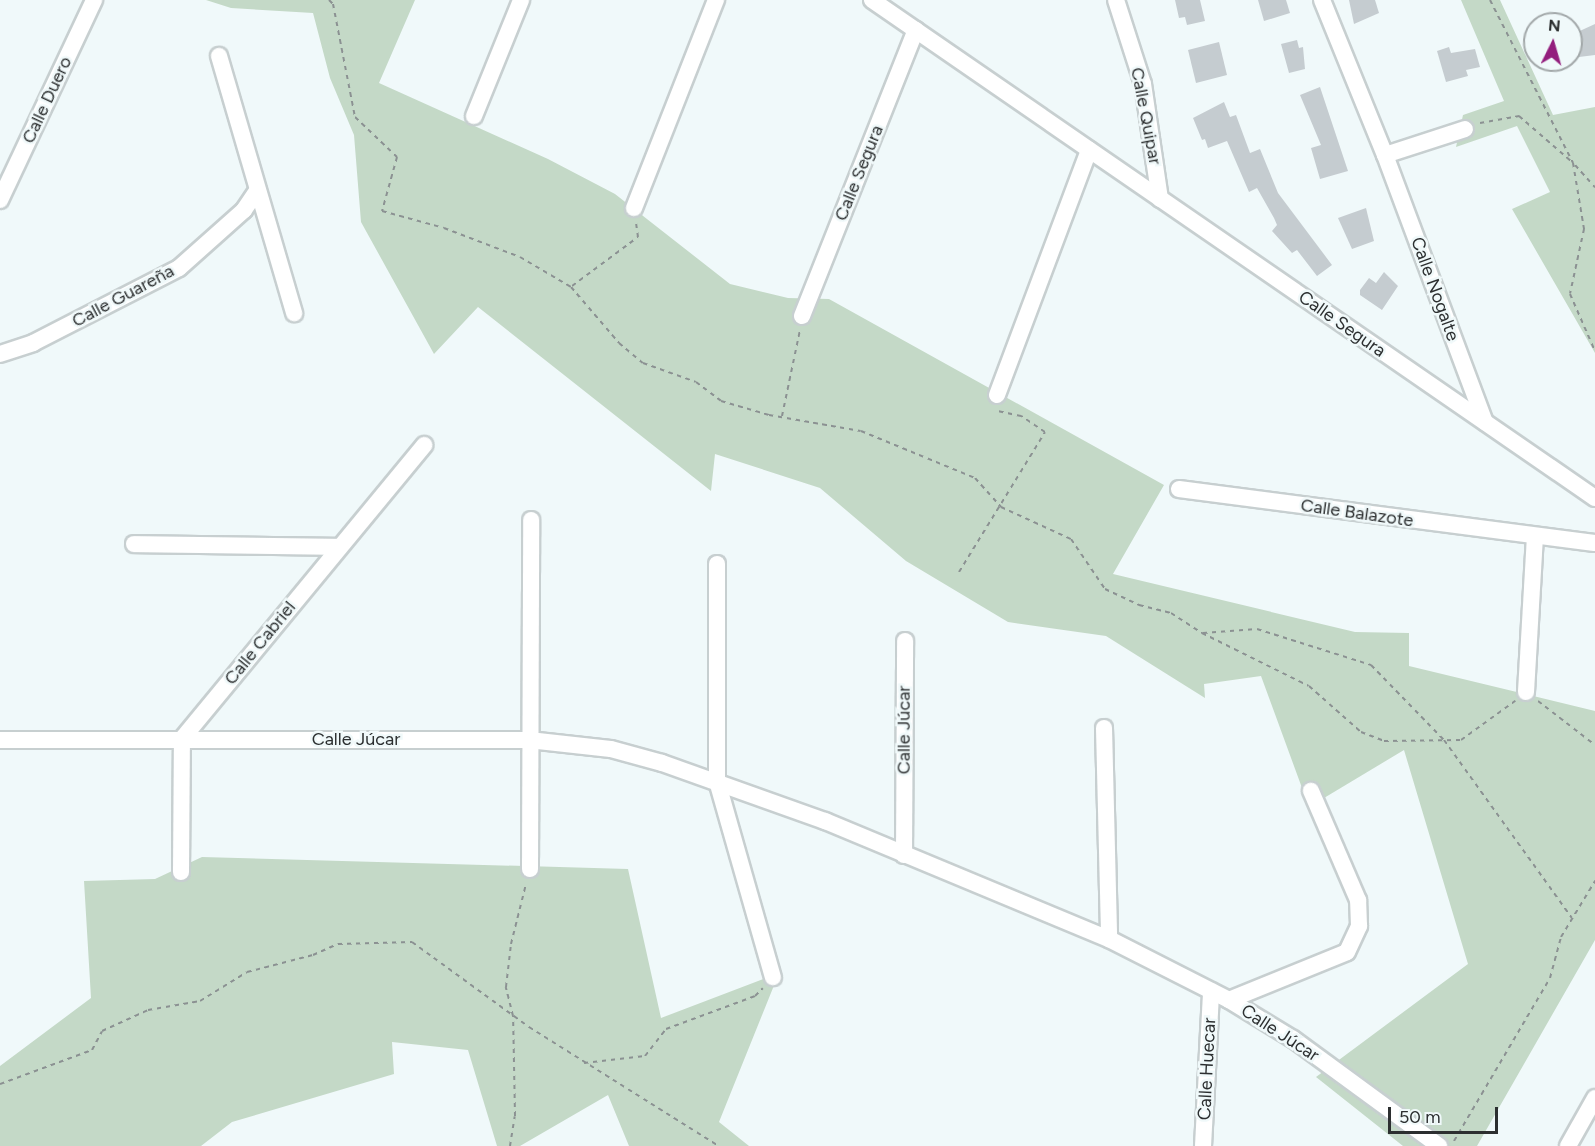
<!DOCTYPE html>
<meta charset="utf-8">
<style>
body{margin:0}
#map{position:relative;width:1595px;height:1146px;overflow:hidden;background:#f0f9fa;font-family:Figtree,sans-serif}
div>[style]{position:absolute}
.green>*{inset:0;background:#c4d9c7}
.building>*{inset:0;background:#c5ccd0}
.path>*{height:2px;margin-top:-1px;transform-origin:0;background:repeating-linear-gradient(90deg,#8b9192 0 4.5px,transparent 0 9px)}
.roads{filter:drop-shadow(2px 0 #c7cfd0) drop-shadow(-2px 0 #c7cfd0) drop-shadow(0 2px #c7cfd0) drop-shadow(0 -2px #c7cfd0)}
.minor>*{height:16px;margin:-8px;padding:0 8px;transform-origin:8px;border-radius:8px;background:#fff}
span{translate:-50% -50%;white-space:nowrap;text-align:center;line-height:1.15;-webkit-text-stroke:5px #f0f9fa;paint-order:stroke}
.street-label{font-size:18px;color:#2c2f30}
.north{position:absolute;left:1523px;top:12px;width:60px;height:60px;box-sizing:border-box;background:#f0f9fa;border:2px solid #a2a8a9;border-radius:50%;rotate:5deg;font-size:16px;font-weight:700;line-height:24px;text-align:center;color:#2c2f30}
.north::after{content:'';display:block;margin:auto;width:21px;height:27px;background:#931e7d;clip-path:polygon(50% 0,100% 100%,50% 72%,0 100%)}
.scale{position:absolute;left:1388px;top:1107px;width:110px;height:27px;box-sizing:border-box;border:3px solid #2c2f30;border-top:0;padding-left:8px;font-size:18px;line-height:21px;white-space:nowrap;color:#2c2f30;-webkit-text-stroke:4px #f0f9fa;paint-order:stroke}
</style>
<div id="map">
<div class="green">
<div style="clip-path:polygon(206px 0,415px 0,379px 83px,548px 159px,615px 194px,730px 284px,788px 298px,829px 299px,1164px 485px,1113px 574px,1355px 632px,1409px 633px,1409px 666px,1595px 711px,1595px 940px,1477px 1146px,1403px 1146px,1316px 1077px,1468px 964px,1404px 750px,1309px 807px,1261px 676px,1204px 684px,1205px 698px,1106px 636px,1008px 622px,906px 561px,820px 488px,715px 454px,711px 491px,478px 307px,434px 354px,361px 222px,354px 135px,330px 78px,313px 13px,231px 8px)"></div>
<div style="clip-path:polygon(1461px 0,1500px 0,1553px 115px,1595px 107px,1595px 353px,1512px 209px,1550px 192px,1517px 126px,1456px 147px,1463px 115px,1504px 101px)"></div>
<div style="clip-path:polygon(202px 857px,628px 869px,661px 1018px,779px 973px,719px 1122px,749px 1146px,629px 1146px,608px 1095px,520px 1146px,497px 1146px,468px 1050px,392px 1042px,394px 1074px,232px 1122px,201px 1146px,0 1146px,0 1066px,91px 998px,84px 881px,155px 879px)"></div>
</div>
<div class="building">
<div style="clip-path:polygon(1175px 0,1200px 0,1205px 21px,1187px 25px,1185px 17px,1179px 18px)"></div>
<div style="clip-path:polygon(1258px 0,1286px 0,1290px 13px,1264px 21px)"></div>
<div style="clip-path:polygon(1349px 0,1375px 0,1379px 13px,1354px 24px)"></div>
<div style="clip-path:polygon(1595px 24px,1595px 55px,1571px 58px,1571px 35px)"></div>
<div style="clip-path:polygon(1297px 40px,1299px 48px,1303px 47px,1305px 69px,1289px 73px,1281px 44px)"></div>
<div style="clip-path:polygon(1219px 42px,1227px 75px,1196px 83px,1188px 50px)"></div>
<div style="clip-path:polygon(1449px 47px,1451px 53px,1475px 49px,1480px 67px,1466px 70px,1468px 76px,1446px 82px,1437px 51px)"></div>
<div style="clip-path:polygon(1320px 87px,1348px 171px,1320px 179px,1311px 148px,1321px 145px,1300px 95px)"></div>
<div style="clip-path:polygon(1224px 102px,1230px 117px,1236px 115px,1250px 153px,1260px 149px,1278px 193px,1332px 265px,1317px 276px,1297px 250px,1292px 253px,1272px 231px,1277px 225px,1274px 218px,1257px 188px,1249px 192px,1227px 141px,1208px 148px,1205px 139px,1202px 140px,1193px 118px)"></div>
<div style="clip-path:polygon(1366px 208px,1374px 241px,1352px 249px,1338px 218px)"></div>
<div style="clip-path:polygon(1384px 272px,1398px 286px,1382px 310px,1360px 295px,1360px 290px,1369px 278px,1376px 283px)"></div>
</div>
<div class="path">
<div style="left:329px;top:0;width:6px;rotate:45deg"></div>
<div style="left:333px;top:4px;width:115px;rotate:79deg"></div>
<div style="left:355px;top:117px;width:58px;rotate:43.6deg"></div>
<div style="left:397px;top:157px;width:56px;rotate:105.5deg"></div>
<div style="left:382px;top:211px;width:64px;rotate:15.3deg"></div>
<div style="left:444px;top:228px;width:81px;rotate:20.9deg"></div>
<div style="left:520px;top:257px;width:59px;rotate:30.5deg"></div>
<div style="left:571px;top:287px;width:74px;rotate:49.4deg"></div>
<div style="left:619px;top:343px;width:31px;rotate:40deg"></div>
<div style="left:643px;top:363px;width:56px;rotate:19.7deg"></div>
<div style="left:696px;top:382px;width:31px;rotate:37deg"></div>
<div style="left:721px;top:401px;width:50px;rotate:16.3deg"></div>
<div style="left:769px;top:415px;width:93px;rotate:9.9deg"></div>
<div style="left:861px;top:431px;width:123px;rotate:22.4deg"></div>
<div style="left:975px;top:478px;width:39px;rotate:48deg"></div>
<div style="left:1001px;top:507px;width:77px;rotate:24.6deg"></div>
<div style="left:1071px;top:539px;width:60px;rotate:55.8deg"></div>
<div style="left:1105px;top:589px;width:38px;rotate:25deg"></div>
<div style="left:1139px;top:605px;width:33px;rotate:14deg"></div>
<div style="left:1171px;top:613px;width:37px;rotate:33deg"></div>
<div style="left:1202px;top:633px;width:119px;rotate:26.4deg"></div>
<div style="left:1309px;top:686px;width:69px;rotate:41.5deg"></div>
<div style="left:1361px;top:732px;width:25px;rotate:21deg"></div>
<div style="left:1384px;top:741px;width:77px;rotate:-0.7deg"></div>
<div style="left:1461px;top:740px;width:67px;rotate:-35.8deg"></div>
<div style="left:1490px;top:0;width:183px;rotate:63deg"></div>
<div style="left:1573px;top:163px;width:67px;rotate:80.5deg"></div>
<div style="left:1584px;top:229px;width:66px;rotate:102.2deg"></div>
<div style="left:1570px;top:294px;width:62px;rotate:66.3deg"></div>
<div style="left:1480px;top:123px;width:40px;rotate:-10deg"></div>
<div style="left:1519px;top:116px;width:69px;rotate:40.9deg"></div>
<div style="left:1575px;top:165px;width:30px;rotate:48deg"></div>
<div style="left:572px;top:286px;width:82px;rotate:-36.6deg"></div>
<div style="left:638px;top:237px;width:14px;rotate:-98deg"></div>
<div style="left:782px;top:416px;width:88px;rotate:-78.2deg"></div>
<div style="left:959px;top:572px;width:164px;rotate:-58.4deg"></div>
<div style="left:1045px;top:432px;width:29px;rotate:-146deg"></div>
<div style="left:1021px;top:416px;width:24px;rotate:-168deg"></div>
<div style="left:1203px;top:633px;width:54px;rotate:-4.2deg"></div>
<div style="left:1257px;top:629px;width:120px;rotate:17.5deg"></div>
<div style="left:1371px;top:665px;width:105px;rotate:45.8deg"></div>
<div style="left:1444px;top:740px;width:219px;rotate:54.3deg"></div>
<div style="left:1538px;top:701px;width:72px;rotate:37.7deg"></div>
<div style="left:584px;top:1063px;width:61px;rotate:-6.5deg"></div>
<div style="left:645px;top:1056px;width:34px;rotate:-52deg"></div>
<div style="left:666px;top:1029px;width:95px;rotate:-20.3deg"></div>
<div style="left:755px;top:996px;width:11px;rotate:-45deg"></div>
<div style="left:0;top:1084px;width:98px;rotate:-20.3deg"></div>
<div style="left:92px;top:1050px;width:21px;rotate:-62deg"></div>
<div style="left:102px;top:1031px;width:51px;rotate:-24.5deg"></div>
<div style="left:148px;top:1010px;width:53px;rotate:-9.8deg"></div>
<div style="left:200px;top:1001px;width:55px;rotate:-31.7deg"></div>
<div style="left:247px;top:972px;width:68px;rotate:-14.4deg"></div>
<div style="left:313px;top:955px;width:27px;rotate:-24deg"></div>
<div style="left:338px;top:944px;width:74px;rotate:-1.5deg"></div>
<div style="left:412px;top:942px;width:145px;rotate:36deg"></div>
<div style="left:529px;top:1027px;width:224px;rotate:32.1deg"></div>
<div style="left:1454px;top:1141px;width:189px;rotate:-59.5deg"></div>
<div style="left:1550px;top:978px;width:42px;rotate:-75deg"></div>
<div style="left:1561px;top:937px;width:66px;rotate:-58.7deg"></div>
<div style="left:510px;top:1146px;width:30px;rotate:-81deg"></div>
<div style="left:515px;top:1116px;width:100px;rotate:-91.1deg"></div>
<div style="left:513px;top:1016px;width:30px;rotate:-104deg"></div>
<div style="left:506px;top:987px;width:43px;rotate:-83.4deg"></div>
<div style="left:511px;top:944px;width:62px;rotate:-76deg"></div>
</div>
<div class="roads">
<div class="minor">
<div style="left:872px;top:0;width:878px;rotate:34.56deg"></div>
<div style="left:1116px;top:0;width:88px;rotate:72.2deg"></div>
<div style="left:1143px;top:84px;width:116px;rotate:81.6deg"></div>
<div style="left:1322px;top:0;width:167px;rotate:67.9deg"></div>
<div style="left:1385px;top:155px;width:285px;rotate:69.5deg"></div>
<div style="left:219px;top:56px;width:268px;rotate:73.7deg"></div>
<div style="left:474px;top:116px;width:125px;rotate:-67.9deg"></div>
<div style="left:1385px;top:155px;width:84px;rotate:-18deg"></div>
<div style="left:0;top:200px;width:221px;rotate:-64.8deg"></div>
<div style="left:634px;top:208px;width:224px;rotate:-68.5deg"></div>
<div style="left:802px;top:316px;width:308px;rotate:-68.3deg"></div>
<div style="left:0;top:354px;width:35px;rotate:-18deg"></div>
<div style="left:33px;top:343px;width:164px;rotate:-27.2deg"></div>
<div style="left:179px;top:268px;width:87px;rotate:-41.7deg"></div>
<div style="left:244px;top:210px;width:23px;rotate:-56deg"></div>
<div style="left:997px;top:395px;width:262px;rotate:-69.4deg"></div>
<div style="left:1179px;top:489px;width:419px;rotate:7.4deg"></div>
<div style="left:134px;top:544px;width:205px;rotate:0.8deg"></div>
<div style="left:717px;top:564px;width:217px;rotate:90deg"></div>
<div style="left:717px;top:781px;width:204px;rotate:74.1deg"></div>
<div style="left:1526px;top:692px;width:154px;rotate:-86.7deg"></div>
<div style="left:1104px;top:728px;width:211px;rotate:88.6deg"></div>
<div style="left:0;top:740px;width:529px"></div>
<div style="left:529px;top:740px;width:82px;rotate:6.3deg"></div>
<div style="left:611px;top:749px;width:53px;rotate:15.4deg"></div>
<div style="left:662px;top:763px;width:173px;rotate:19.6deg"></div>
<div style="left:825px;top:821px;width:308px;rotate:22.6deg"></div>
<div style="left:1109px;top:939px;width:135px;rotate:26.9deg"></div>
<div style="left:1229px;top:1000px;width:75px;rotate:31.4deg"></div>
<div style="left:1293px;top:1039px;width:181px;rotate:36.2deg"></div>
<div style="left:904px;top:855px;width:214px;rotate:-89.7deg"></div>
<div style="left:530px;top:869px;width:349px;rotate:-89.8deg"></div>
<div style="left:181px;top:872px;width:133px;rotate:-89.6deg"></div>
<div style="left:182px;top:739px;width:381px;rotate:-50.5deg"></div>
<div style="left:1229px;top:1000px;width:127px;rotate:-22.1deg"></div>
<div style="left:1347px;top:952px;width:29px;rotate:-65deg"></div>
<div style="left:1359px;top:926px;width:26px;rotate:-92deg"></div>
<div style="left:1358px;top:900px;width:119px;rotate:-113.3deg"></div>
<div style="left:1203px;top:1146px;width:155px;rotate:-87deg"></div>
<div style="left:1568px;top:1146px;width:55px;rotate:-60.6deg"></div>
</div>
</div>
<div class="street-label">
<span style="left:47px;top:100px;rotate:-65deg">Calle Duero</span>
<span style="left:1146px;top:116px;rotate:79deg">Calle Quipar</span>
<span style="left:859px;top:173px;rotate:-68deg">Calle Segura</span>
<span style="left:1435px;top:289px;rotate:70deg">Calle Nogalte</span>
<span style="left:123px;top:296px;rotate:-28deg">Calle Guareña</span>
<span style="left:1342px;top:324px;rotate:35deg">Calle Segura</span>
<span style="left:1357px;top:513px;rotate:8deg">Calle Balazote</span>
<span style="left:260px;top:643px;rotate:-51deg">Calle Cabriel</span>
<span style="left:904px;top:730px;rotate:-90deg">Calle Júcar</span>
<span style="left:356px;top:739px">Calle Júcar</span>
<span style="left:1280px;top:1033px;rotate:33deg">Calle Júcar</span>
<span style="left:1207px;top:1069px;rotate:-87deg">Calle Huecar</span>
</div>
<div class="north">N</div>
<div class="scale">50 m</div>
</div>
